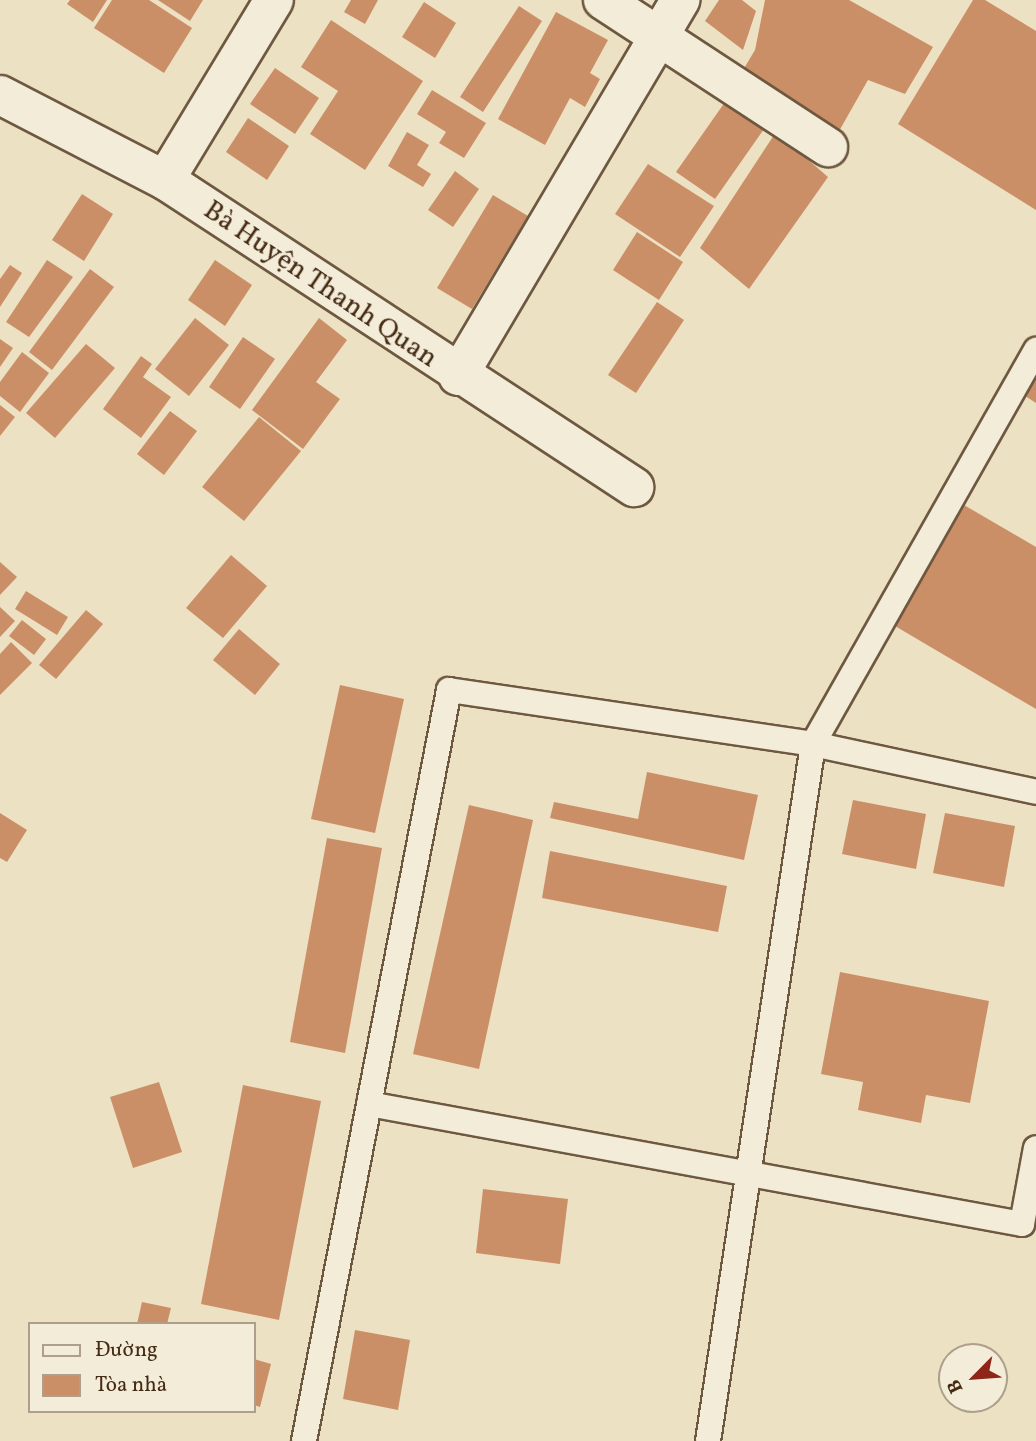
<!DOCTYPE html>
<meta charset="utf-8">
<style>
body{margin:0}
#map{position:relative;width:1036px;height:1441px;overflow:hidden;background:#ede1c4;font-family:Vollkorn,serif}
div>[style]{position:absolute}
.building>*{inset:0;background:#cb8f67}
.roads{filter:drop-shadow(2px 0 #6e5840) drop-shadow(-2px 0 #6e5840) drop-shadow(0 2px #6e5840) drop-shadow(0 -2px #6e5840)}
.service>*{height:24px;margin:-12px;padding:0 12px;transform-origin:12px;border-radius:12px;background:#f3ecd9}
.minor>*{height:38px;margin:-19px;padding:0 19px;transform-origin:19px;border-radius:19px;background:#f3ecd9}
span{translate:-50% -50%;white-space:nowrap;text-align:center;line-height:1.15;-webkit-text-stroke:5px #f3ecd9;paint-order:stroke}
.street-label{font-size:28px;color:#442b14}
.legend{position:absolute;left:28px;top:1322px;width:228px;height:91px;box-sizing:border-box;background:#f3ecd9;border:2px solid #ad9f8a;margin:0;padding:9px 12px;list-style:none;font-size:21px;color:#442b14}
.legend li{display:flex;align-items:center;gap:14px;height:35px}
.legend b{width:35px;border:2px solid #ad9f8a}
.north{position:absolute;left:938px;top:1343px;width:70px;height:70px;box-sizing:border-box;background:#f3ecd9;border:2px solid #ad9f8a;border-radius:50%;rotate:245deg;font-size:19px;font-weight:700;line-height:28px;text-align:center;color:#442b14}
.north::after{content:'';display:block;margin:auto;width:24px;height:32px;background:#8f2418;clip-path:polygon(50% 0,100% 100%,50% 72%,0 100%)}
</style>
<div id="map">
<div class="building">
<div style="clip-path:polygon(70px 0,107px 0,93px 22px,67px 4px)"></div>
<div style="clip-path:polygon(112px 0,149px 0,192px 28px,164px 73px,94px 28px)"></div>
<div style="clip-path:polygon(158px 0,203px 0,190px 21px)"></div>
<div style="clip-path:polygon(351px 0,378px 0,365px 24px,344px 12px)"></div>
<div style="clip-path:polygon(719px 0,742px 0,756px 11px,743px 50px,705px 21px)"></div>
<div style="clip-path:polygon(765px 0,849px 0,933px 47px,905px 94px,868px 80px,834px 140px,737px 80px,755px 50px)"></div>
<div style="clip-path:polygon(973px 0,985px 0,1036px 31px,1036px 210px,898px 124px)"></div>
<div style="clip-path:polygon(424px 2px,456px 23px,435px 58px,402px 37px)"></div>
<div style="clip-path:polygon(519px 6px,542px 21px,483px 112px,460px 97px)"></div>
<div style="clip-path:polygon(556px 12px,608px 40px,590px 73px,600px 79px,585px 107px,570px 98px,545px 145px,498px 119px)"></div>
<div style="clip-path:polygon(331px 20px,423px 81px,365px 170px,310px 134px,338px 91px,301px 67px)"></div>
<div style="clip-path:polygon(275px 68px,319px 98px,295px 134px,250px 104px)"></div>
<div style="clip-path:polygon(432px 90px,486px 123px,464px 158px,439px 143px,446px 132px,417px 114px)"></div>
<div style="clip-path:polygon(732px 92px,771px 119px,715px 199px,676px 172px)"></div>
<div style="clip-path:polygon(248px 118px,289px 146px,267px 180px,226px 152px)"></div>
<div style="clip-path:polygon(407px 132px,429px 145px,417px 165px,431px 174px,423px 187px,388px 166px)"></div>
<div style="clip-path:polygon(776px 132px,828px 177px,749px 289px,700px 248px)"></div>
<div style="clip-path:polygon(648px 164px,714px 206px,680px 257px,615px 214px)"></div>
<div style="clip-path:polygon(455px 171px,479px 189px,453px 227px,428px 210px)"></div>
<div style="clip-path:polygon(82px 194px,113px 214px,84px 261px,52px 240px)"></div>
<div style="clip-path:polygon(493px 195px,528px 216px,472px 309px,437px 288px)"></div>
<div style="clip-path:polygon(637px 232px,683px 262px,659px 300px,613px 270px)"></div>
<div style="clip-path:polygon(47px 260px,73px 277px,29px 337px,6px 322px)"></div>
<div style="clip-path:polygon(215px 260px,252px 285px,225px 326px,188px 300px)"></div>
<div style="clip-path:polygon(10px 265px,22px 273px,0 307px,0 279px)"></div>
<div style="clip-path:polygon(90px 269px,114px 287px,52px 370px,29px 352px)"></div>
<div style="clip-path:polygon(657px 302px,684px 320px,636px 393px,608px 375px)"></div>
<div style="clip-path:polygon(195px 318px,229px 345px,189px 396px,155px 369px)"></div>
<div style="clip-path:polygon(319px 318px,347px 340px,316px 382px,340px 399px,303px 449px,252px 410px)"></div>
<div style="clip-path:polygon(243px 337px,275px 359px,240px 409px,209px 387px)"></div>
<div style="clip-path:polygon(0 339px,13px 348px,0 367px)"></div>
<div style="clip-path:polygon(86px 344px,115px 368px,55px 438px,26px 413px)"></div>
<div style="clip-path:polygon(22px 352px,49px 373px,20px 412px,0 396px,0 382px)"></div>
<div style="clip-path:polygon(141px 356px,152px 364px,143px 377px,171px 397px,141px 438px,103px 409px)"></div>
<div style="clip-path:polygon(1036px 366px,1036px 403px,1019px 392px)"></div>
<div style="clip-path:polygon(0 405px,15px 417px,0 436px)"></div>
<div style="clip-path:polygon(170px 411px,197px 431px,164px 475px,137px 454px)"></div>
<div style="clip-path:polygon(259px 417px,301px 451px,244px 521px,202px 487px)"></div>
<div style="clip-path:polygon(964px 505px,1036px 547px,1036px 709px,895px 626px)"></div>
<div style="clip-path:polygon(231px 555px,267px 586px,223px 638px,186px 608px)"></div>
<div style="clip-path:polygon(0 562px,17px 577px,0 595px)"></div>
<div style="clip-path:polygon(26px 591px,68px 617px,57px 635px,15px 609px)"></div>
<div style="clip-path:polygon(0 607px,15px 621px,0 637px)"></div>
<div style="clip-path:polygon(86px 610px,103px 624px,56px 679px,39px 665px)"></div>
<div style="clip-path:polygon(22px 620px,46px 639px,34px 655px,9px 636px)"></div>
<div style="clip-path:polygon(239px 629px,280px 664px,255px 695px,213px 660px)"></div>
<div style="clip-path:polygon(11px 642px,32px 663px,0 695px,0 654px)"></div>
<div style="clip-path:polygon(340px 685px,404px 699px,375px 833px,311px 819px)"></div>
<div style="clip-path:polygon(647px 772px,758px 795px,744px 860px,550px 818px,554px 802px,638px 819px)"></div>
<div style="clip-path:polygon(853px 800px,926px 814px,916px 869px,842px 854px)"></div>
<div style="clip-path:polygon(469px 805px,533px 820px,479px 1069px,413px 1054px)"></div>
<div style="clip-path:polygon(0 813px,27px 830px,7px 862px,0 858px)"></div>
<div style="clip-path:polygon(945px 813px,1015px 826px,1004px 887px,933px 873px)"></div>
<div style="clip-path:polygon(327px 838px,382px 848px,345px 1053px,290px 1042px)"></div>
<div style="clip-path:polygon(550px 851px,727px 886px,718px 932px,542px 898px)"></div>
<div style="clip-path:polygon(840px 972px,989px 1001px,970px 1103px,926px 1095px,921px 1123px,858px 1110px,863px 1082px,821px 1074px)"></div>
<div style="clip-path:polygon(159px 1082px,182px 1152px,133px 1168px,110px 1097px)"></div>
<div style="clip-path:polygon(243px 1085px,321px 1101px,279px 1320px,201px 1304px)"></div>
<div style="clip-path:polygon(483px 1189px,568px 1199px,560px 1264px,476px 1253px)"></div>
<div style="clip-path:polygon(142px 1302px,171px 1308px,167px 1324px,137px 1324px)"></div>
<div style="clip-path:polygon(355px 1330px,410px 1340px,398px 1410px,343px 1399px)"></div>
<div style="clip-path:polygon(254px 1359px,271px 1364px,260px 1407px,254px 1405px)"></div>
</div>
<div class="roads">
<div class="service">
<div style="left:369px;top:1104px;width:664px;rotate:10.41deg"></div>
<div style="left:1022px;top:1224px;width:77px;rotate:-79.6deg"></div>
<div style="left:304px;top:1441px;width:765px;rotate:-79.07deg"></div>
<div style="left:449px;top:690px;width:368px;rotate:8.4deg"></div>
<div style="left:813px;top:744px;width:228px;rotate:12.1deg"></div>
<div style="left:708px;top:1441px;width:705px;rotate:-81.43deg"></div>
<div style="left:813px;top:744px;width:453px;rotate:-60.5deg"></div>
</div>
<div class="minor">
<div style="left:603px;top:0;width:269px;rotate:33.2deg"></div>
<div style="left:0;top:95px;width:186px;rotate:27.3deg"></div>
<div style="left:165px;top:180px;width:561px;rotate:33.21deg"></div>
<div style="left:165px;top:180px;width:210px;rotate:-58.8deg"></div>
<div style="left:458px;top:376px;width:437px;rotate:-59.4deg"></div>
</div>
</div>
<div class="street-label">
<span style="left:320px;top:285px;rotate:34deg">Bà Huyện Thanh Quan</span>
</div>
<ul class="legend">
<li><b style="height:9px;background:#f3ecd9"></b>Đường</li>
<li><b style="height:19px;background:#cb8f67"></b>Tòa nhà</li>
</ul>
<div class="north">B</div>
</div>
